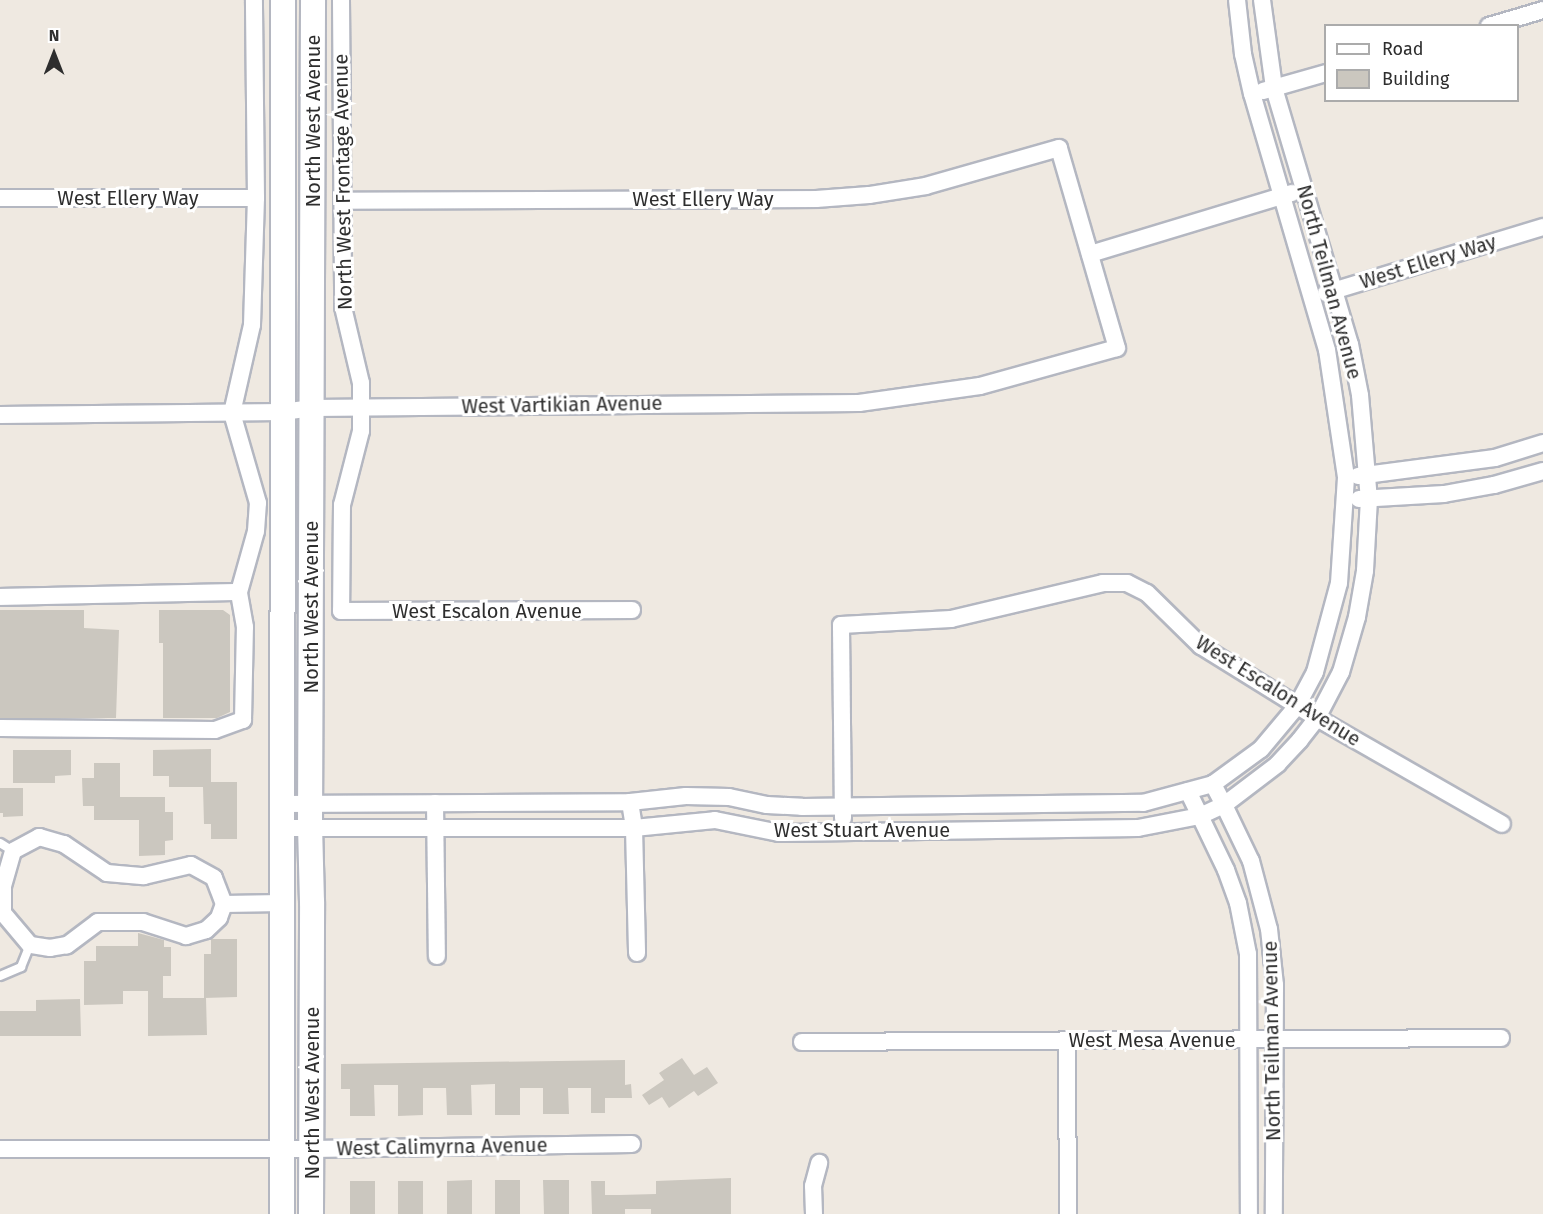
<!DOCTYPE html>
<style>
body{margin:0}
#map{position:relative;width:1543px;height:1214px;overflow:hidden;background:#efe9e1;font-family:"Fira Sans",sans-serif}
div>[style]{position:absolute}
.building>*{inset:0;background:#cbc7bf}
.roads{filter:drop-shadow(2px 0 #b4b7c1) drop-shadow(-2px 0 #b4b7c1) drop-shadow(0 2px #b4b7c1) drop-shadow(0 -2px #b4b7c1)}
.service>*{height:8px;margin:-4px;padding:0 4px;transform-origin:4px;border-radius:4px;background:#fff}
.minor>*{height:16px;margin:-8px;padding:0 8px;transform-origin:8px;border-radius:8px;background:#fff}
.secondary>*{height:24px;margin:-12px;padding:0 12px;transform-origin:12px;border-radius:12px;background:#fff}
span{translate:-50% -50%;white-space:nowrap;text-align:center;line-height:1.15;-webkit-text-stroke:6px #fff;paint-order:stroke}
.street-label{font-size:20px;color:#2e2e2e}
.legend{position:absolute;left:1324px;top:24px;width:195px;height:78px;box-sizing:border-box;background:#fff;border:2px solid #ababab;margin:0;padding:8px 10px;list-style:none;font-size:18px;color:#2e2e2e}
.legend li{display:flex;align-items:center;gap:12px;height:30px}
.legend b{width:30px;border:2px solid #ababab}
.north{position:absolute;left:24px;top:24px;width:60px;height:60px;-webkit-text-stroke:4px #fff;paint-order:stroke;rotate:0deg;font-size:16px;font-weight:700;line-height:24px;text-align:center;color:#2e2e2e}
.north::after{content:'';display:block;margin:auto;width:21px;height:27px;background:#2e2e2e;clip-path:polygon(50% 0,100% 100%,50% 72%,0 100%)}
</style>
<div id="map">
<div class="building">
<div style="clip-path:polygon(0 610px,84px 610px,84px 628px,119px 630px,116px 718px,0 718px)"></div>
<div style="clip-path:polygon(159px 610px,223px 610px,230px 615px,230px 712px,217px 718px,163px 718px,163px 643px,159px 643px)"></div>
<div style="clip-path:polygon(211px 749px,211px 782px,237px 782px,237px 839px,211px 839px,211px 824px,204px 824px,203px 787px,169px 787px,169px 776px,153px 776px,153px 750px)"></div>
<div style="clip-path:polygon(13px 750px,71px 750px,71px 775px,55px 776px,55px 783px,13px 783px)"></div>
<div style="clip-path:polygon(94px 763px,120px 763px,120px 797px,165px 797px,165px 812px,173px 812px,173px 840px,165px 841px,165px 855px,139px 856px,139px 820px,94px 820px,94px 806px,83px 806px,82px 778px,94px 778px)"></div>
<div style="clip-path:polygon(0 788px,23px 788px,23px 816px,3px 817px,3px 813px,0 813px)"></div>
<div style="clip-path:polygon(138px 933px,164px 940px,164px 947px,171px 947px,171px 976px,163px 976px,163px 998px,206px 998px,207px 1035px,148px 1036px,148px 991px,123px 991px,123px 1004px,84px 1005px,84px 961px,96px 961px,96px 946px,138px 946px)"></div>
<div style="clip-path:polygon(211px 939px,237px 939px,237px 997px,204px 998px,204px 954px,211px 954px)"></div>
<div style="clip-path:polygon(80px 999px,81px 1036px,0 1036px,0 1011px,36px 1011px,36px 1000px)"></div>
<div style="clip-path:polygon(682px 1058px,694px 1075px,707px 1067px,718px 1083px,698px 1096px,694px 1091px,669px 1108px,662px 1097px,649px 1105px,642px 1095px,664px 1080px,659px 1073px)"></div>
<div style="clip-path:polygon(625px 1060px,625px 1085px,631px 1084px,632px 1098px,605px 1098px,605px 1113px,591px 1113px,591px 1088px,568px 1088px,569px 1114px,543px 1114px,543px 1088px,520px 1088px,520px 1115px,495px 1115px,495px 1084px,471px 1085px,472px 1115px,447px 1115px,446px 1088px,423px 1088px,423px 1115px,398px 1116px,398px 1085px,374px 1085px,375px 1116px,350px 1116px,350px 1089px,341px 1089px,341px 1064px)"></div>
<div style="clip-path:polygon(731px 1178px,731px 1214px,651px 1214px,651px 1209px,625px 1209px,625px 1214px,592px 1214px,591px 1181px,605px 1181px,605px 1195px,619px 1195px,656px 1194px,656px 1181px)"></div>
<div style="clip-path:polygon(472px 1180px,472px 1214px,447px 1214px,447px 1181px)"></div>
<div style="clip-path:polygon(495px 1180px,520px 1180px,520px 1214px,495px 1214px)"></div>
<div style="clip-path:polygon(543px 1180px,569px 1180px,569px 1214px,544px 1214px)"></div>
<div style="clip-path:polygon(350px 1181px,375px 1181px,375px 1214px,350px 1214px)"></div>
<div style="clip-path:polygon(398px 1181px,423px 1181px,423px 1214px,398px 1214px)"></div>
</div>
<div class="roads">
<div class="service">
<div style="left:0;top:843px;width:15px;rotate:32deg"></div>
<div style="left:0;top:976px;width:23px;rotate:-23deg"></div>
<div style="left:21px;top:967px;width:24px;rotate:-68deg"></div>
</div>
<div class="minor">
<div style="left:341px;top:0;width:307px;rotate:89.6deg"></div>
<div style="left:343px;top:307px;width:78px;rotate:76.7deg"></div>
<div style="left:361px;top:383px;width:48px;rotate:90deg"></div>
<div style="left:361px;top:431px;width:76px;rotate:104.4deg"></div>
<div style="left:342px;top:505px;width:106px;rotate:90.5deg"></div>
<div style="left:341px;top:611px;width:291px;rotate:-0.2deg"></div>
<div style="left:1262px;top:0;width:89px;rotate:82.2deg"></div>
<div style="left:1274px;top:88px;width:267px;rotate:73.5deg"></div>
<div style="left:1350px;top:344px;width:52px;rotate:78.9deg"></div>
<div style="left:1360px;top:395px;width:104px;rotate:85.1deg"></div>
<div style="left:1369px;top:499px;width:72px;rotate:93.2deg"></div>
<div style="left:1365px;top:571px;width:47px;rotate:99.9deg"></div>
<div style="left:1357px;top:617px;width:57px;rotate:106.2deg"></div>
<div style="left:1341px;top:672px;width:52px;rotate:117.6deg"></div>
<div style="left:1317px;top:718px;width:28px;rotate:128deg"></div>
<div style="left:1300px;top:740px;width:33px;rotate:133deg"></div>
<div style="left:1278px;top:764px;width:68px;rotate:142.8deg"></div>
<div style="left:1224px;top:805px;width:62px;rotate:64.3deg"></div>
<div style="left:1251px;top:861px;width:70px;rotate:75.2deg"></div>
<div style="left:1269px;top:929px;width:56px;rotate:83.9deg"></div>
<div style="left:1275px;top:985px;width:229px;rotate:90.3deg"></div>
<div style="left:1489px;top:26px;width:56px;rotate:-16.5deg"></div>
<div style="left:1263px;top:91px;width:66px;rotate:-15.9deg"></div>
<div style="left:0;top:198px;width:256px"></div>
<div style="left:1090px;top:254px;width:211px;rotate:-16.8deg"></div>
<div style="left:1326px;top:293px;width:227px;rotate:-16.9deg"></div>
<div style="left:0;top:415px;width:283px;rotate:-0.6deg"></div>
<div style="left:283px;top:412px;width:29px;rotate:-8deg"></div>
<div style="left:312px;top:408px;width:547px;rotate:-0.52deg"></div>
<div style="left:859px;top:403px;width:122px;rotate:-8deg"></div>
<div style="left:980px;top:386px;width:142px;rotate:-15.5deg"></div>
<div style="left:1117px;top:348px;width:208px;rotate:-106.2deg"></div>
<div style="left:1059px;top:148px;width:138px;rotate:164.1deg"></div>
<div style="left:926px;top:186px;width:58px;rotate:171deg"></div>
<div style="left:869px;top:195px;width:53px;rotate:175.7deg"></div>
<div style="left:816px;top:199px;width:474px;rotate:179.8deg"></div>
<div style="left:1358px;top:476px;width:138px;rotate:-7.5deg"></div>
<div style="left:1495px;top:458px;width:50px;rotate:-17.4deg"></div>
<div style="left:1359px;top:499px;width:85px;rotate:-3.4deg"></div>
<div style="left:1444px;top:494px;width:51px;rotate:-10.2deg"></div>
<div style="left:1494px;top:485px;width:51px;rotate:-15.9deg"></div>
<div style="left:0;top:597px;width:239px;rotate:-1.2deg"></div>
<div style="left:0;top:728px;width:215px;rotate:0.5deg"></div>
<div style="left:215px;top:730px;width:30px;rotate:-20deg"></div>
<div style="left:243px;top:720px;width:93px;rotate:-88.8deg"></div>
<div style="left:245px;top:627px;width:36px;rotate:-100deg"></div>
<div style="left:239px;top:592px;width:63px;rotate:-74.4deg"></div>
<div style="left:256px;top:531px;width:28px;rotate:-86deg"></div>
<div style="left:258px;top:503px;width:94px;rotate:-106.1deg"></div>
<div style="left:232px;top:413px;width:90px;rotate:-77.2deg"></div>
<div style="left:252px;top:325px;width:127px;rotate:-88.2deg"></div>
<div style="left:256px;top:198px;width:198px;rotate:-90.6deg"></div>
<div style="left:1188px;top:791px;width:88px;rotate:64.3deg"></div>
<div style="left:1226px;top:870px;width:35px;rotate:70deg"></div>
<div style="left:1238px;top:903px;width:52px;rotate:78.9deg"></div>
<div style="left:1248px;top:954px;width:260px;rotate:89.8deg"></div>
<div style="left:630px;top:802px;width:26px;rotate:81deg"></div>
<div style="left:634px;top:828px;width:125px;rotate:88.6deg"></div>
<div style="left:435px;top:803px;width:153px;rotate:89.3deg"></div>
<div style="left:282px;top:804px;width:348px;rotate:-0.3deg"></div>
<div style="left:630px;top:802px;width:56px;rotate:-6.1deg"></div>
<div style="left:686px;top:796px;width:43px;rotate:1.3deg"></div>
<div style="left:729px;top:797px;width:39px;rotate:12deg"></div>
<div style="left:767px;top:805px;width:35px;rotate:3deg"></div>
<div style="left:802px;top:807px;width:341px;rotate:-0.7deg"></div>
<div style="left:1143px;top:803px;width:73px;rotate:-15.2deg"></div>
<div style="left:1213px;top:784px;width:59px;rotate:-36.1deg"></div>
<div style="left:1261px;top:749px;width:56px;rotate:-50.1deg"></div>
<div style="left:1297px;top:706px;width:38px;rotate:-62deg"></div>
<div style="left:1315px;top:672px;width:92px;rotate:-74.9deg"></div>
<div style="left:1339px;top:583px;width:106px;rotate:-86.2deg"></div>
<div style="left:1346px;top:477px;width:128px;rotate:-98.5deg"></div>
<div style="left:1327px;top:350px;width:267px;rotate:-106.3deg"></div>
<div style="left:1252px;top:94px;width:41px;rotate:-102.7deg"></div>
<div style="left:1243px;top:54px;width:54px;rotate:-96.3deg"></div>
<div style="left:843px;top:818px;width:193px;rotate:-90.6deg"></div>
<div style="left:841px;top:625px;width:110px;rotate:-3.1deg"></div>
<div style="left:951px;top:619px;width:156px;rotate:-13.3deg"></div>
<div style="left:1103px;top:583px;width:24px"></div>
<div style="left:1127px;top:583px;width:22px;rotate:27deg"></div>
<div style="left:1147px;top:593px;width:76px;rotate:44.5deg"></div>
<div style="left:1201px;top:646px;width:137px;rotate:31.8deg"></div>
<div style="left:1317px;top:718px;width:213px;rotate:29.8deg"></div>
<div style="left:282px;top:828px;width:352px"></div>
<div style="left:634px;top:828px;width:81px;rotate:-5.6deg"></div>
<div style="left:715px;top:820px;width:65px;rotate:11.5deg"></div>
<div style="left:779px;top:833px;width:359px;rotate:-0.8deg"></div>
<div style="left:1138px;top:828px;width:63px;rotate:-11deg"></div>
<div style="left:1200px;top:816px;width:26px;rotate:-25deg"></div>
<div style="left:1224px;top:805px;width:24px;rotate:-118deg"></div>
<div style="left:39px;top:837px;width:26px;rotate:16deg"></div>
<div style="left:64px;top:844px;width:52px;rotate:34deg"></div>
<div style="left:107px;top:873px;width:37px;rotate:5deg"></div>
<div style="left:144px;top:876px;width:48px;rotate:-13.2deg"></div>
<div style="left:191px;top:865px;width:26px;rotate:29deg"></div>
<div style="left:214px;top:878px;width:28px;rotate:69deg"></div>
<div style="left:224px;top:904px;width:15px;rotate:110deg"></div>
<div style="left:219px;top:918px;width:18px;rotate:137deg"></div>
<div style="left:206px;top:930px;width:21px;rotate:163deg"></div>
<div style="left:186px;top:936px;width:45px;rotate:-162deg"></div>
<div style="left:143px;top:922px;width:45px;rotate:180deg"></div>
<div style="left:98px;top:922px;width:39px;rotate:143deg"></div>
<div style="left:67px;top:945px;width:17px;rotate:170deg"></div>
<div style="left:50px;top:948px;width:20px;rotate:-171deg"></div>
<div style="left:30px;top:945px;width:42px;rotate:-130.2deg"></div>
<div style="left:3px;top:913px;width:27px;rotate:-90deg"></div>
<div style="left:3px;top:886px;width:36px;rotate:-74deg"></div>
<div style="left:13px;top:851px;width:30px;rotate:-28deg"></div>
<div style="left:224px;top:904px;width:58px;rotate:-1deg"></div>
<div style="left:1067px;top:1040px;width:174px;rotate:89.7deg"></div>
<div style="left:802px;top:1042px;width:699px;rotate:-0.33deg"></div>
<div style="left:0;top:1149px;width:312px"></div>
<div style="left:312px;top:1149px;width:320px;rotate:-0.9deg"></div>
<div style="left:814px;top:1214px;width:28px;rotate:-92deg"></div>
<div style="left:813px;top:1186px;width:24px;rotate:-75deg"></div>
</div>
<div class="secondary">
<div style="left:282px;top:1214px;width:1214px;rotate:-89.95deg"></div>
<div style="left:311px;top:1214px;width:312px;rotate:-89.8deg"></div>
<div style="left:312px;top:902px;width:75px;rotate:-91.5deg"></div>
<div style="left:310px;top:827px;width:827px;rotate:-89.79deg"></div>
</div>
</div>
<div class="street-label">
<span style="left:313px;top:121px;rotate:-90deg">North West Avenue</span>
<span style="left:343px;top:182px;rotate:-91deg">North West Frontage Avenue</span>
<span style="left:128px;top:198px">West Ellery Way</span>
<span style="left:703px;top:199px">West Ellery Way</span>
<span style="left:1428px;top:262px;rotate:-17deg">West Ellery Way</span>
<span style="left:1329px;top:282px;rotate:75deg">North Teilman Avenue</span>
<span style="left:562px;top:405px;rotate:-1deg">West Vartikian Avenue</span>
<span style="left:311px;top:607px;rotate:-90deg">North West Avenue</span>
<span style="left:487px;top:611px">West Escalon Avenue</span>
<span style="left:1278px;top:691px;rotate:32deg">West Escalon Avenue</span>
<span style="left:862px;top:830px">West Stuart Avenue</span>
<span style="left:1152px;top:1040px">West Mesa Avenue</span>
<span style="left:1272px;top:1041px;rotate:-91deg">North Teilman Avenue</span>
<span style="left:312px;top:1093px;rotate:-90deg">North West Avenue</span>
<span style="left:442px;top:1147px;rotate:-1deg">West Calimyrna Avenue</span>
</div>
<ul class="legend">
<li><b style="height:8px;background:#fff"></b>Road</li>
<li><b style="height:16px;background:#cbc7bf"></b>Building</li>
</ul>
<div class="north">N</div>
</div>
